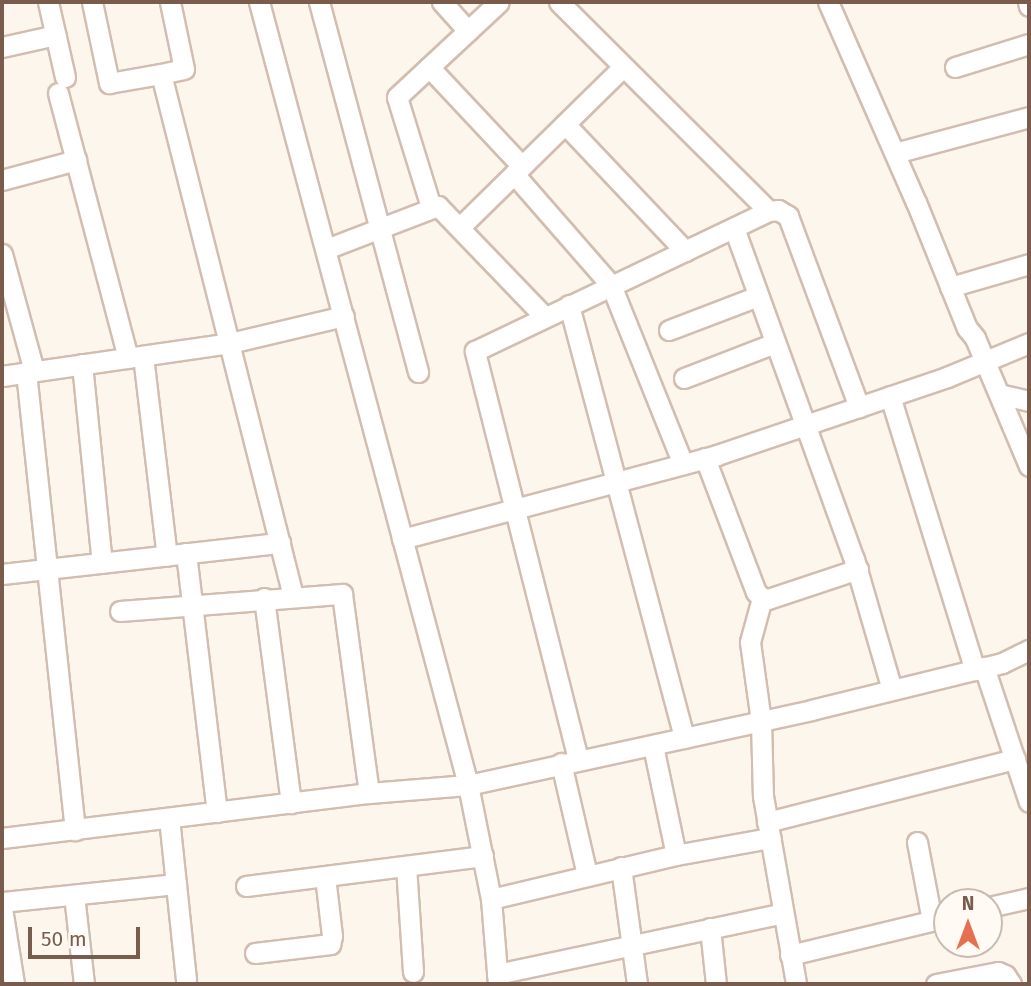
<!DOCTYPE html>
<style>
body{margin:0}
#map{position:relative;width:1031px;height:986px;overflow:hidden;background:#fdf6ec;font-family:"Fira Sans",sans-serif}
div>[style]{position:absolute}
.roads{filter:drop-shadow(2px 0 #d1beb0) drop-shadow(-2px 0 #d1beb0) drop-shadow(0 2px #d1beb0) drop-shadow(0 -2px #d1beb0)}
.minor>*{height:19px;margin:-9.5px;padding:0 9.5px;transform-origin:9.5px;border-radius:9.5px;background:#fff}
span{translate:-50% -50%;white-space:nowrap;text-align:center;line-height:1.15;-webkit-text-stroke:7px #fffaf3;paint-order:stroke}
.frame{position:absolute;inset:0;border:4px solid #7a5c4d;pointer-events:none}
.north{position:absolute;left:933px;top:888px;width:70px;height:70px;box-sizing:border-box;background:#fffaf3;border:2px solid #cabbb1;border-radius:50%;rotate:0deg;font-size:19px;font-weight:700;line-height:28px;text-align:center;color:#7a5c4d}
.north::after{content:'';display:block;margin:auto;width:24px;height:32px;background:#e76f51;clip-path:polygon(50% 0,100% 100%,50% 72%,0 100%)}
.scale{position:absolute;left:28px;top:927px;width:112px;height:32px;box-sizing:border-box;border:4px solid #7a5c4d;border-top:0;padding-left:9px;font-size:21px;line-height:24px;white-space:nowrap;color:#7a5c4d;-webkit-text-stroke:5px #fffaf3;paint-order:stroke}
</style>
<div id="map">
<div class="roads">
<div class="minor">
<div style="left:48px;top:2px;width:77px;rotate:77.2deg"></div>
<div style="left:92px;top:2px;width:83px;rotate:78.1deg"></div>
<div style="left:109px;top:83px;width:53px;rotate:-9.8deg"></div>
<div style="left:170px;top:2px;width:68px;rotate:78.2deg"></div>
<div style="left:184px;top:69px;width:24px;rotate:168deg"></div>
<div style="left:161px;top:74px;width:538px;rotate:75.81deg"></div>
<div style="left:259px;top:2px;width:810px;rotate:75.05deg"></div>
<div style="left:468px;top:785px;width:116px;rotate:78.6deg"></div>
<div style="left:491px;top:899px;width:85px;rotate:85.3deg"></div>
<div style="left:319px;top:2px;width:383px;rotate:75deg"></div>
<div style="left:442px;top:2px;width:39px;rotate:48deg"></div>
<div style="left:559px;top:2px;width:296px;rotate:44.9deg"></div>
<div style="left:828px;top:2px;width:219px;rotate:66.3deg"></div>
<div style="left:916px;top:202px;width:136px;rotate:68deg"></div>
<div style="left:967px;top:328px;width:13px;rotate:51deg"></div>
<div style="left:975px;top:338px;width:139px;rotate:67.1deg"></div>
<div style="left:1028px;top:2px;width:4px;rotate:76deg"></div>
<div style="left:2px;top:47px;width:55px;rotate:-12.5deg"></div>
<div style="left:429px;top:67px;width:136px;rotate:46.8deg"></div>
<div style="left:955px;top:67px;width:77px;rotate:-17.3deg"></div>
<div style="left:58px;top:93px;width:274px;rotate:75.2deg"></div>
<div style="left:565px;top:124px;width:175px;rotate:46.6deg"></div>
<div style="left:895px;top:153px;width:139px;rotate:-15deg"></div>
<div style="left:514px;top:174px;width:147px;rotate:48.9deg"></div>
<div style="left:611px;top:285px;width:193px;rotate:68.1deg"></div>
<div style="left:2px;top:180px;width:77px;rotate:-15.1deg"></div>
<div style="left:431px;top:207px;width:115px;rotate:-107.2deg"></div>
<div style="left:397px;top:97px;width:139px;rotate:-43deg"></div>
<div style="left:460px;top:227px;width:228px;rotate:-44.5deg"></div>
<div style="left:734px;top:228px;width:352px;rotate:70.1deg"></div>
<div style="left:854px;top:559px;width:136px;rotate:73.8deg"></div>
<div style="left:326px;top:249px;width:120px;rotate:-21deg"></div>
<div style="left:438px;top:206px;width:153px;rotate:46.1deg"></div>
<div style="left:2px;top:254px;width:121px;rotate:74.7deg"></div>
<div style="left:950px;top:287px;width:82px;rotate:-16.2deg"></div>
<div style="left:569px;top:305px;width:448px;rotate:75.1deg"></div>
<div style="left:669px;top:330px;width:95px;rotate:-20.9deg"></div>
<div style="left:143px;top:356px;width:201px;rotate:83.2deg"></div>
<div style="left:82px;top:364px;width:200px;rotate:84.3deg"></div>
<div style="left:26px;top:372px;width:461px;rotate:83.9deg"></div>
<div style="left:2px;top:376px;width:230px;rotate:-8.2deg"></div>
<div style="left:230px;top:343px;width:117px;rotate:-13.3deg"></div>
<div style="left:684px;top:378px;width:97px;rotate:-21deg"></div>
<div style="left:999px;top:394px;width:31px;rotate:13deg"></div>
<div style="left:890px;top:396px;width:287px;rotate:72.8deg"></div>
<div style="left:705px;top:458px;width:143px;rotate:69.2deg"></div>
<div style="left:756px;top:592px;width:8px;rotate:45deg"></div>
<div style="left:762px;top:598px;width:6px;rotate:9deg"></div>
<div style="left:768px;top:599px;width:95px;rotate:-18.4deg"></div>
<div style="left:402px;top:539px;width:326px;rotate:-14.9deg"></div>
<div style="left:717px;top:455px;width:243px;rotate:-18.7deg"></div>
<div style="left:947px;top:377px;width:89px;rotate:-22.5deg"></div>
<div style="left:186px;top:553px;width:261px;rotate:83.2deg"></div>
<div style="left:2px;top:574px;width:280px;rotate:-6.4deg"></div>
<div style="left:264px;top:598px;width:207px;rotate:82.5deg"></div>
<div style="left:762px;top:598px;width:46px;rotate:105.3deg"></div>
<div style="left:750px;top:642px;width:80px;rotate:82.1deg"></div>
<div style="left:761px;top:721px;width:75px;rotate:88.5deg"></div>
<div style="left:763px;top:796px;width:191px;rotate:80deg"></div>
<div style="left:120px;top:611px;width:223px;rotate:-4.4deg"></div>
<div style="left:342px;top:594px;width:201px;rotate:82.3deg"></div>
<div style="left:984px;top:667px;width:142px;rotate:71.6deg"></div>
<div style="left:653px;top:746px;width:111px;rotate:78.1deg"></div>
<div style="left:578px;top:759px;width:421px;rotate:-104.2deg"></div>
<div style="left:475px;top:351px;width:326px;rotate:-25.5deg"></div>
<div style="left:769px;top:211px;width:9px;rotate:-6deg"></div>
<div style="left:778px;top:210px;width:12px;rotate:31deg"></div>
<div style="left:788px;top:216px;width:204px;rotate:69.6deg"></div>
<div style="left:561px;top:763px;width:115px;rotate:76.9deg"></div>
<div style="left:169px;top:818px;width:163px;rotate:84deg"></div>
<div style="left:767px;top:822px;width:256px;rotate:-14.3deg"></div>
<div style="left:2px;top:838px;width:370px;rotate:-7deg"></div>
<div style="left:369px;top:793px;width:99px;rotate:-4.6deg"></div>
<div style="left:468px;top:785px;width:351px;rotate:-12.3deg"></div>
<div style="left:811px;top:710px;width:197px;rotate:-13.8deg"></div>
<div style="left:1002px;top:663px;width:30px;rotate:-26deg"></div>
<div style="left:917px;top:842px;width:80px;rotate:79.2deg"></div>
<div style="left:406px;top:866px;width:106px;rotate:86.2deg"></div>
<div style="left:621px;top:867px;width:118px;rotate:82.2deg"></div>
<div style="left:246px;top:886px;width:239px;rotate:-7.2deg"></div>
<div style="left:74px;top:895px;width:90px;rotate:83.6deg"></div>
<div style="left:491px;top:899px;width:190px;rotate:-13.4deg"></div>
<div style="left:676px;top:855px;width:96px;rotate:-10.3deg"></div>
<div style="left:2px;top:902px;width:175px;rotate:-5.9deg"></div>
<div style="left:989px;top:907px;width:41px;rotate:-12.7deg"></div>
<div style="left:2px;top:908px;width:77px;rotate:81deg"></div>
<div style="left:710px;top:928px;width:56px;rotate:83.9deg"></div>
<div style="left:255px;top:953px;width:76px;rotate:-6.8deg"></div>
<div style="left:330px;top:944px;width:8px;rotate:-76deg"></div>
<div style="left:332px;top:936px;width:60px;rotate:-96.7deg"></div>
<div style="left:790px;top:955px;width:162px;rotate:-13.6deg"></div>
<div style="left:497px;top:974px;width:292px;rotate:-12deg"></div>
<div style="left:936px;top:984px;width:63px;rotate:-11deg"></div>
<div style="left:998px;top:972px;width:8px;rotate:23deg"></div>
<div style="left:1005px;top:975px;width:11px;rotate:56deg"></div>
</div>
</div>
<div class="frame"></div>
<div class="north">N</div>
<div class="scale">50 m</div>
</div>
